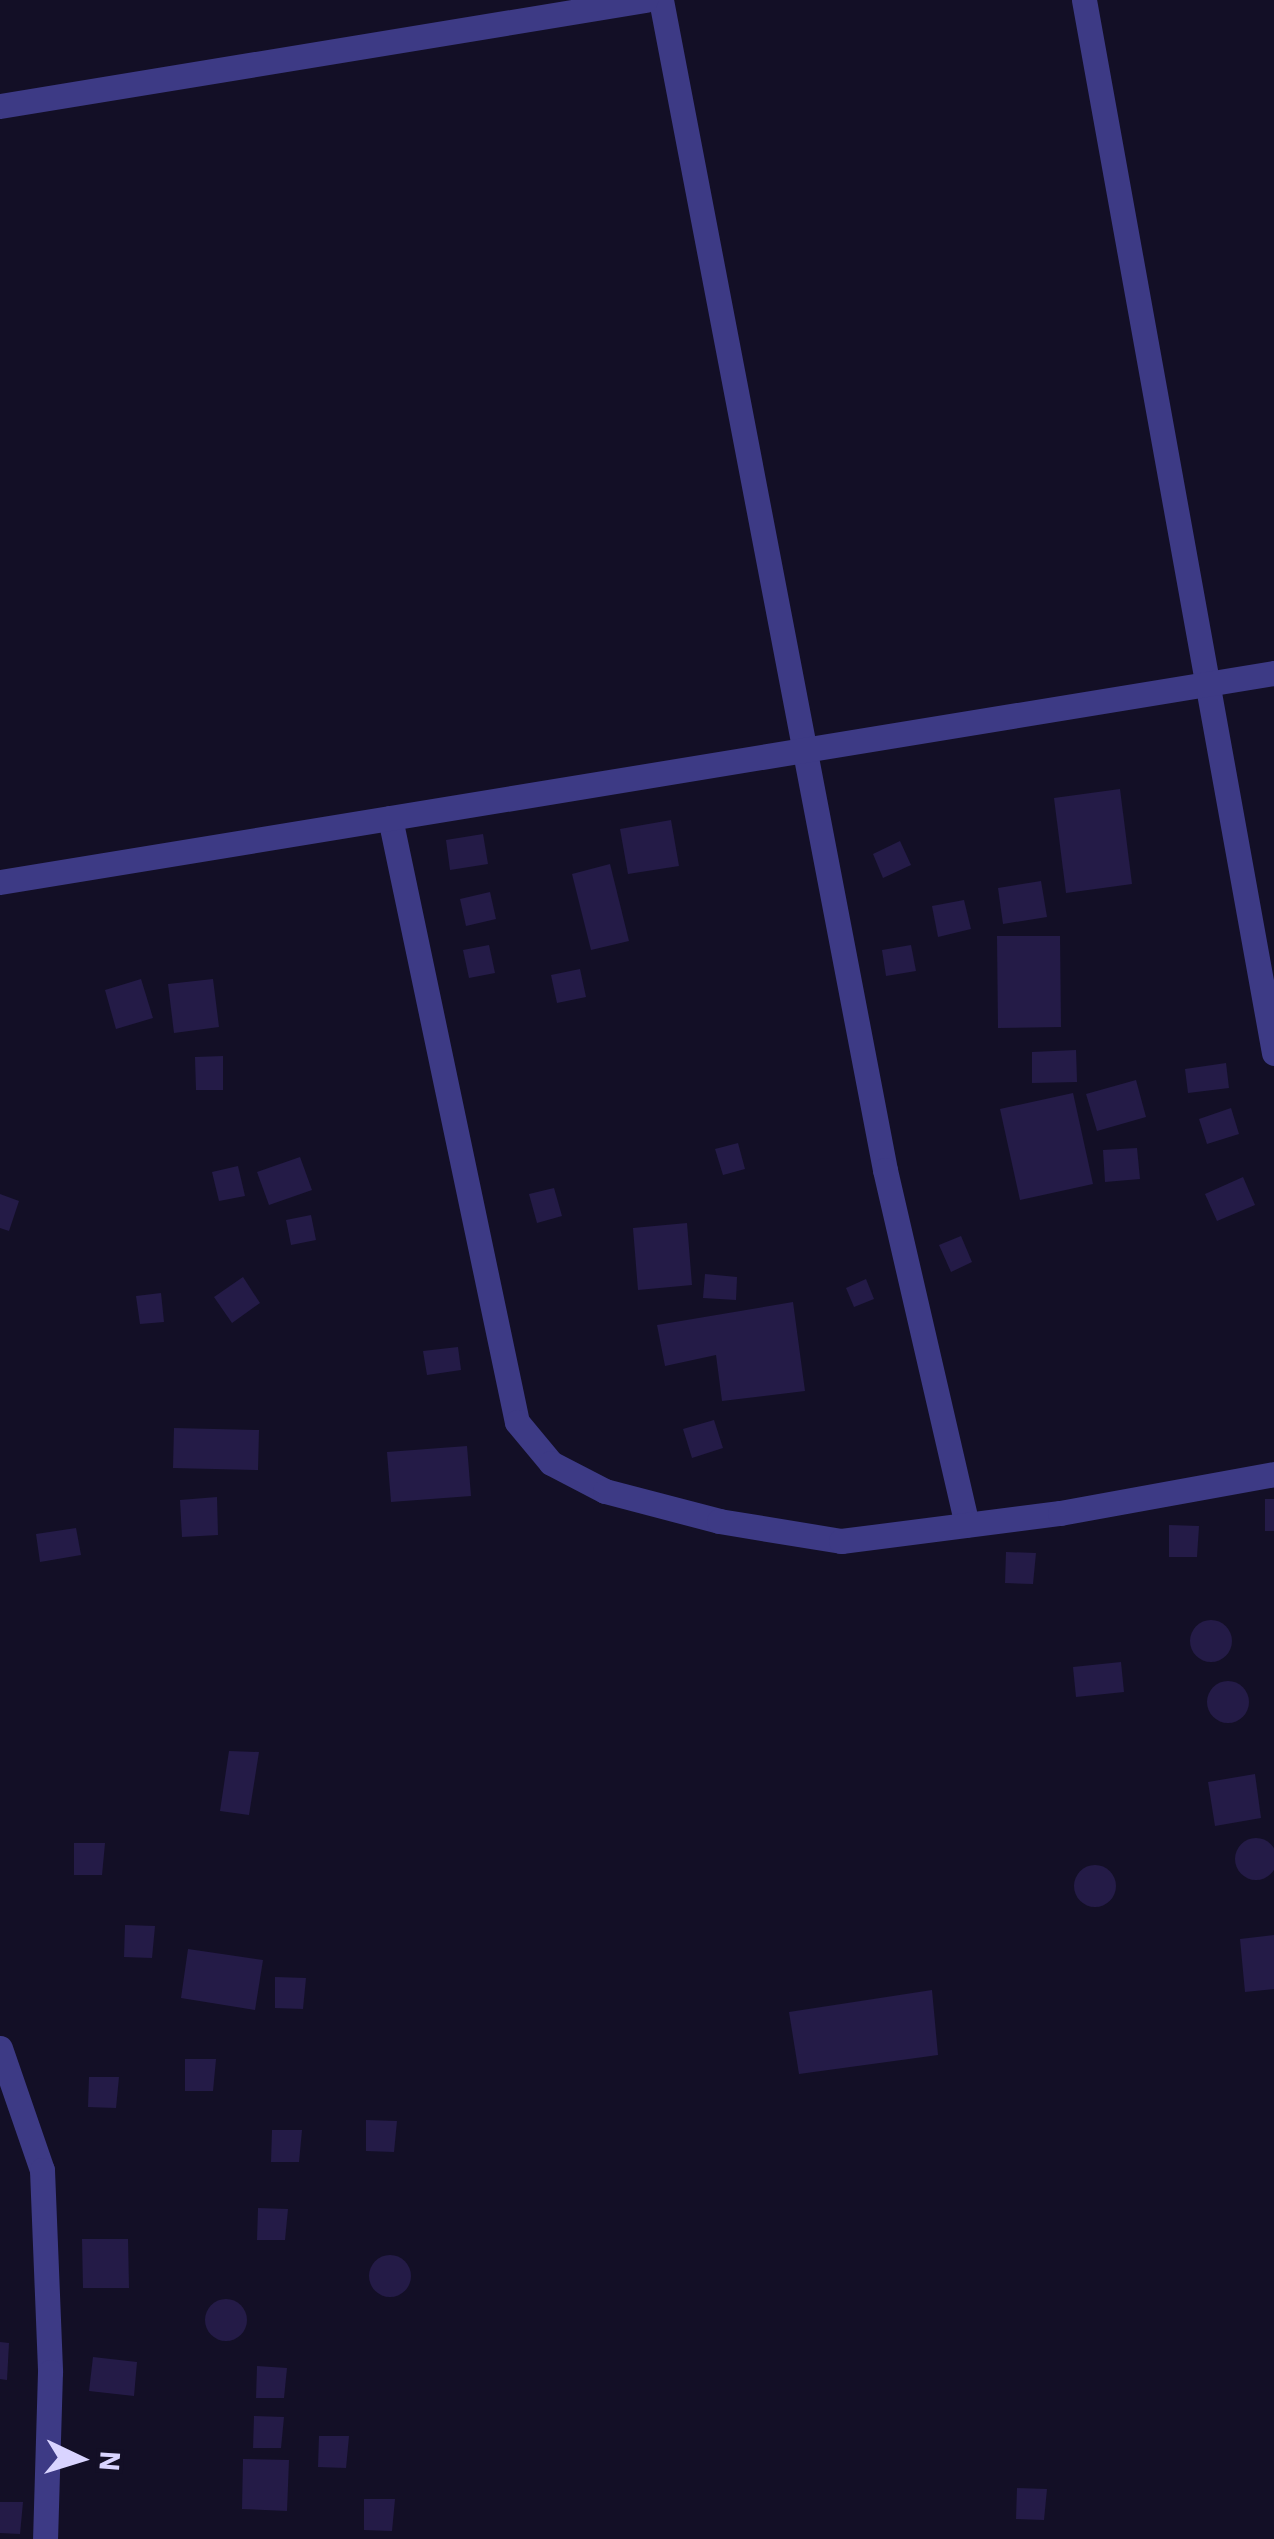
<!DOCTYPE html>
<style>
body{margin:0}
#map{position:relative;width:1274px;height:2539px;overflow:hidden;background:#130f26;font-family:"IBM Plex Sans",sans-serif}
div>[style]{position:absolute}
.building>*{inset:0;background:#241b47}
.round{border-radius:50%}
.minor>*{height:25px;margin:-12.5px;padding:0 12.5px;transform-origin:12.5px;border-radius:12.5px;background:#3d3a85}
span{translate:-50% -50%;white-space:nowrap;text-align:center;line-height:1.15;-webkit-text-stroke:10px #130f26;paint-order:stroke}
.north{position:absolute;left:30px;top:2409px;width:100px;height:100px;-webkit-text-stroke:8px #130f26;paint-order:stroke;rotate:94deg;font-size:28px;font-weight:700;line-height:40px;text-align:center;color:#d9d4ff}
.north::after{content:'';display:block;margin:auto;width:35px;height:45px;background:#d9d4ff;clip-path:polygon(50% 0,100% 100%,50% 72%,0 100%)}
</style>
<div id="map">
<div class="building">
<div style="clip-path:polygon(1120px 789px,1132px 884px,1066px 893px,1054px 798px)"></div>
<div style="clip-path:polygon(671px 820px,679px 866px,628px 874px,620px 829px)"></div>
<div style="clip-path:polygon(483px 834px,488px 864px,450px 870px,446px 840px)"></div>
<div style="clip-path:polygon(900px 841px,911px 865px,883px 878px,873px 854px)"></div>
<div style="clip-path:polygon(610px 864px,629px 941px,591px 950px,572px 874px)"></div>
<div style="clip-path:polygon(1041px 881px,1047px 917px,1003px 924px,998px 888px)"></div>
<div style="clip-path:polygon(490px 892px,496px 919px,466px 926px,460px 899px)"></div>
<div style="clip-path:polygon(964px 900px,971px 929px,938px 937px,932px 906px)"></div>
<div style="clip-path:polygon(997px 936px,1060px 936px,1061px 1027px,998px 1028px)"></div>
<div style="clip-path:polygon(489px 945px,495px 973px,469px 978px,463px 950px)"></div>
<div style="clip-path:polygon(911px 945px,916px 971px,886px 976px,882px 950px)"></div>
<div style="clip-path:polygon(580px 969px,586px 997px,557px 1003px,551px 975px)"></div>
<div style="clip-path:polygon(141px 979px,153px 1018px,116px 1029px,105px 990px)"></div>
<div style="clip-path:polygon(213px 979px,219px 1027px,174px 1033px,168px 984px)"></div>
<div style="clip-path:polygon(1076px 1050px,1077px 1082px,1032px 1083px,1032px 1052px)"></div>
<div style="clip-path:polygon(223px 1056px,223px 1090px,196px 1090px,195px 1057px)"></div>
<div style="clip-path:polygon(1226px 1063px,1229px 1088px,1188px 1093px,1185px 1069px)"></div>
<div style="clip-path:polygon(1136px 1080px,1146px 1117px,1097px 1131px,1086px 1094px)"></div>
<div style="clip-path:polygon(1073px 1093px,1093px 1184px,1020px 1200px,1000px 1109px)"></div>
<div style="clip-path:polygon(1231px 1108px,1239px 1134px,1207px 1144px,1199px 1119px)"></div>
<div style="clip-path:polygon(738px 1143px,745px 1169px,723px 1175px,715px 1149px)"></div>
<div style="clip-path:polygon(1137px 1148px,1140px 1179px,1105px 1182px,1103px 1150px)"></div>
<div style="clip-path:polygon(300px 1157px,312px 1190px,269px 1205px,257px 1172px)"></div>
<div style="clip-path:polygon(238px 1166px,245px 1196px,219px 1201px,212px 1172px)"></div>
<div style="clip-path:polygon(1243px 1177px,1255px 1205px,1217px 1221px,1205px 1194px)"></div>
<div style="clip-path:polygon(554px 1188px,562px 1216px,537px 1223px,529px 1194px)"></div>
<div style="clip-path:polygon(0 1194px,19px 1201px,9px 1231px,0 1228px)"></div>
<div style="clip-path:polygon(311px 1215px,316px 1240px,291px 1245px,286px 1220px)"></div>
<div style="clip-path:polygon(687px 1223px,692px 1285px,638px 1290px,633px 1228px)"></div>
<div style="clip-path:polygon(961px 1236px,972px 1262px,951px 1272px,939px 1245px)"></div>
<div style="clip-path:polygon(705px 1274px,737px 1277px,736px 1300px,703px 1298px)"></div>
<div style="clip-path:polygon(243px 1277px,260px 1303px,232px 1323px,214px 1297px)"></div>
<div style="clip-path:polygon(866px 1279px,874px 1299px,854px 1307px,846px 1288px)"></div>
<div style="clip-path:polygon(161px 1293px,164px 1322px,140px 1324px,136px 1296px)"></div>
<div style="clip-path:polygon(793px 1302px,805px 1391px,722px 1401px,716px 1355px,665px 1366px,657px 1325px)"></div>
<div style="clip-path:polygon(458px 1347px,461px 1370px,427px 1375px,423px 1351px)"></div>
<div style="clip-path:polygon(714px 1420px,723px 1448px,692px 1458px,683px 1429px)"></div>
<div style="clip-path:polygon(174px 1428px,259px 1430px,258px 1470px,173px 1468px)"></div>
<div style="clip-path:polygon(467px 1446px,471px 1496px,391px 1502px,387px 1452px)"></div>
<div style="clip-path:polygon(217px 1497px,218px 1535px,182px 1537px,180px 1500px)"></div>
<div style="clip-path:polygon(1265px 1499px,1274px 1499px,1274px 1531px,1265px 1531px)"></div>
<div style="clip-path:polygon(1169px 1525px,1199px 1526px,1197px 1557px,1169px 1557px)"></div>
<div style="clip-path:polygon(76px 1528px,81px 1555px,40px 1562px,36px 1534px)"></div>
<div style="clip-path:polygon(1006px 1552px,1036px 1553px,1033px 1584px,1005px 1583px)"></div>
<div class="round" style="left:1190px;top:1620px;width:42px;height:42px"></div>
<div style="clip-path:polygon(1121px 1662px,1124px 1692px,1076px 1697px,1073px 1667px)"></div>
<div class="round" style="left:1207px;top:1681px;width:42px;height:42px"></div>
<div style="clip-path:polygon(229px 1751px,259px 1752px,249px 1815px,220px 1811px)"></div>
<div style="clip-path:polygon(1255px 1774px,1261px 1818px,1215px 1826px,1208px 1782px)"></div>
<div class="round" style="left:1235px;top:1838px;width:42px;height:42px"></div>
<div style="clip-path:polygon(74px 1843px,105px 1843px,102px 1875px,74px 1875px)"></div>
<div class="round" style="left:1074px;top:1865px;width:42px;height:42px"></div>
<div style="clip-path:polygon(125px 1925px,155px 1926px,152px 1958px,124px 1957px)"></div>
<div style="clip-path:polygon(1274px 1935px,1274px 1989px,1245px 1992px,1240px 1939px)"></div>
<div style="clip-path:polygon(188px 1949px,263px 1960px,255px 2010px,181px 1998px)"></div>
<div style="clip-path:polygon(275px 1977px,306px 1978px,303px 2009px,275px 2008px)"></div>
<div style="clip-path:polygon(932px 1990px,938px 2055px,799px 2074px,789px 2012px)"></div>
<div style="clip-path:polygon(185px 2059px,216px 2059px,213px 2091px,185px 2091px)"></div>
<div style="clip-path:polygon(89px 2077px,119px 2077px,116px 2108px,88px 2107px)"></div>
<div style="clip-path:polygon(366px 2120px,397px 2121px,394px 2152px,366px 2151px)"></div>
<div style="clip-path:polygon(272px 2130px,302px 2130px,299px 2162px,271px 2162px)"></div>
<div style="clip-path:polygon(258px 2208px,288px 2209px,285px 2240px,257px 2240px)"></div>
<div style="clip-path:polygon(82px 2239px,128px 2239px,129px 2288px,83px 2288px)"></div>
<div class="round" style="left:369px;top:2255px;width:42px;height:42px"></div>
<div class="round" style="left:205px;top:2299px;width:42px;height:42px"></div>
<div style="clip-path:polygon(0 2342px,9px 2343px,7px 2380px,0 2379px)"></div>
<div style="clip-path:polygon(93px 2357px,137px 2362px,134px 2396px,89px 2391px)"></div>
<div style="clip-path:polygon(257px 2366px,287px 2368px,284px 2398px,256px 2398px)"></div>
<div style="clip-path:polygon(254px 2416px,284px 2417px,281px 2448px,253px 2448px)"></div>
<div style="clip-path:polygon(319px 2436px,349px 2436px,346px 2468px,318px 2467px)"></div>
<div style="clip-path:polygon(243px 2459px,289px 2460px,287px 2511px,242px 2509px)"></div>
<div style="clip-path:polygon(1017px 2488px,1047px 2489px,1044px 2520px,1016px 2519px)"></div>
<div style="clip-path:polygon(364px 2499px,395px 2499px,392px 2531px,364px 2530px)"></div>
<div style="clip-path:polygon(0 2502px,23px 2502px,20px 2534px,0 2533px)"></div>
</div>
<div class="minor">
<div style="left:661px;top:0;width:1191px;rotate:79.16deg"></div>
<div style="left:885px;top:1170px;width:364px;rotate:77deg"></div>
<div style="left:1084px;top:0;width:1070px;rotate:79.77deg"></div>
<div style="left:0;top:106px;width:654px;rotate:-9.33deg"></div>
<div style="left:390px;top:818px;width:617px;rotate:78.13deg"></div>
<div style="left:517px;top:1422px;width:53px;rotate:50.3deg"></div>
<div style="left:551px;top:1463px;width:61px;rotate:27.4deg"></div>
<div style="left:605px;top:1491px;width:118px;rotate:14.7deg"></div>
<div style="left:719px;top:1521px;width:124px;rotate:9.3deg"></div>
<div style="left:841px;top:1541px;width:221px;rotate:-7.3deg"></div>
<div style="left:1060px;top:1513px;width:218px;rotate:-10.3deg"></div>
<div style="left:0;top:882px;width:1291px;rotate:-9.32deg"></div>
<div style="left:0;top:2048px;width:129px;rotate:71deg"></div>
<div style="left:42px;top:2170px;width:202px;rotate:87.7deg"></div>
<div style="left:50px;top:2372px;width:167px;rotate:91.7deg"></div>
</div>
<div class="north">N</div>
</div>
